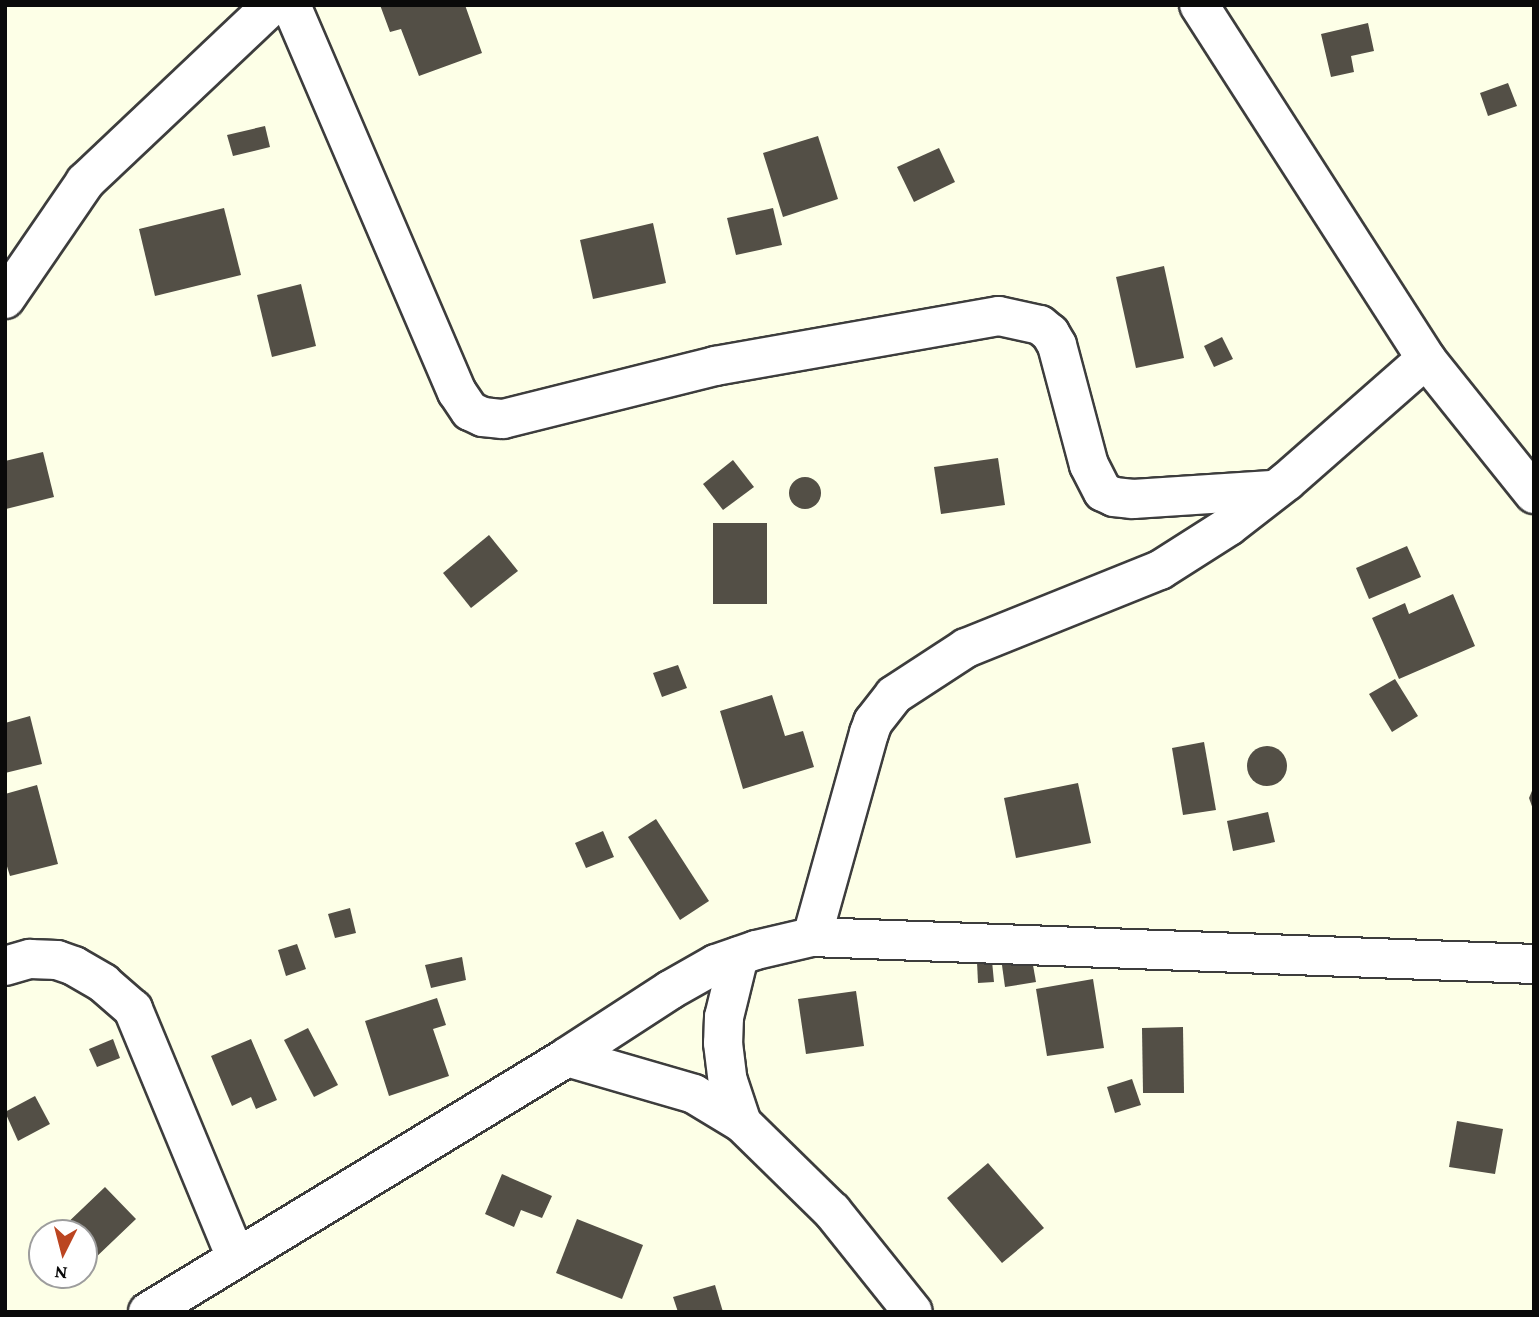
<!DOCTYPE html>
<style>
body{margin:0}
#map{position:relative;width:1539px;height:1317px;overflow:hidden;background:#fdffe7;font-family:"Crimson Pro",serif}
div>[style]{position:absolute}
.building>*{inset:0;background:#534f46}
.round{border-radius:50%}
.roads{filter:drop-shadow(2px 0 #3d3d3d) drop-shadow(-2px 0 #3d3d3d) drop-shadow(0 2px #3d3d3d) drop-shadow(0 -2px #3d3d3d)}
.minor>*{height:38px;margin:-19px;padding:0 19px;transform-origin:19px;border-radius:19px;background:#fff}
span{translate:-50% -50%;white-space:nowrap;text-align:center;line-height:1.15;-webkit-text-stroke:7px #fff;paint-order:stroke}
.frame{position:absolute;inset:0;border:7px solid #0a0a0a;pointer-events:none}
.north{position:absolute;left:28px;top:1219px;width:70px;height:70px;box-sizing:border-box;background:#fff;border:2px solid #9d9d9d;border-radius:50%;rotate:186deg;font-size:19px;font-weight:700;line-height:28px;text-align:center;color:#0a0a0a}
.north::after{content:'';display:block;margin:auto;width:24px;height:32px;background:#bb4521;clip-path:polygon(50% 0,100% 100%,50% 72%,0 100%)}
</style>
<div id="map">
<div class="building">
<div style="clip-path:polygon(380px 5px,465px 5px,482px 53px,419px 76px,401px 29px,390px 32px)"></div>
<div style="clip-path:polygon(1368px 23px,1374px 51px,1351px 56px,1354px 72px,1331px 77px,1321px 34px)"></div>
<div style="clip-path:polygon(1508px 83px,1517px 106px,1488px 116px,1480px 93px)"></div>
<div style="clip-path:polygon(265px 126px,270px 147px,233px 156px,227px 135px)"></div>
<div style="clip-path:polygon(818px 136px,838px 199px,783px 217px,763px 153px)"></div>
<div style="clip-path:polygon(939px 148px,955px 182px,914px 202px,897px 167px)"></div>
<div style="clip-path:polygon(224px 208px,241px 275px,155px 296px,139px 229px)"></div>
<div style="clip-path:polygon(773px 208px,782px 245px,736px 255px,727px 218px)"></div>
<div style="clip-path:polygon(653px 223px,666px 283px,593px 299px,580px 240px)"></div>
<div style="clip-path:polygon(1164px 266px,1184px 358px,1136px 368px,1116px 277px)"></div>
<div style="clip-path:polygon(301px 284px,316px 346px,272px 357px,257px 295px)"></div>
<div style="clip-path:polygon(1222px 337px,1233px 359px,1214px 367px,1204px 346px)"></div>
<div style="clip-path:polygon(43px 452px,54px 497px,6px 509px,5px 461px)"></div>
<div style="clip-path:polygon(998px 458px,1005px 505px,941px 514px,934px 467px)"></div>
<div style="clip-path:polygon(733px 460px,754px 487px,723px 510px,703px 484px)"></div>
<div class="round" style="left:789px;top:477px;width:32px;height:32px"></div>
<div style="clip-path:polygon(713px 523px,767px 523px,767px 604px,713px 604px)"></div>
<div style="clip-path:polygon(489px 535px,518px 571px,471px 608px,443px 573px)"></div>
<div style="clip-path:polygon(1407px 546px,1421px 577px,1369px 599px,1356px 568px)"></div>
<div style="clip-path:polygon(1453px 594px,1475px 646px,1399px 679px,1372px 618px,1405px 603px,1409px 614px)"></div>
<div style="clip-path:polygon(678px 665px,687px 688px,662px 697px,653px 673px)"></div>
<div style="clip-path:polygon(1395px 679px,1418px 716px,1392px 732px,1369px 694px)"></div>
<div style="clip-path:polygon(772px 695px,785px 736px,803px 731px,814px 767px,743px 789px,720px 711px)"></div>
<div style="clip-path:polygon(30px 716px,42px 764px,5px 773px,5px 723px)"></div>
<div style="clip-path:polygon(1204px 742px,1216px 810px,1183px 815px,1172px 748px)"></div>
<div class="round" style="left:1247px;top:746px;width:40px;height:40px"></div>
<div style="clip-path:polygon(1078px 783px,1091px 843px,1016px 858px,1004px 798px)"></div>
<div style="clip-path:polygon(37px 785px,58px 864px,10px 876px,5px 860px,5px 794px)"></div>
<div style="clip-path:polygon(1534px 786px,1534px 812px,1529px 798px)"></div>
<div style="clip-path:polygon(1268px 812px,1275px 842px,1233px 851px,1227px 821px)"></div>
<div style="clip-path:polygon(656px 819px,709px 901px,680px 920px,628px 837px)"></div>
<div style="clip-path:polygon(603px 831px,614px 857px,586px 868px,575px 843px)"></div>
<div style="clip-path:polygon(350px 908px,356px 933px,335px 938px,328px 914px)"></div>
<div style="clip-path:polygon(297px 944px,306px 969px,286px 976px,278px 950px)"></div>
<div style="clip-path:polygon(1031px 954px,1036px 982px,1005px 987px,1001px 958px)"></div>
<div style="clip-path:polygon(462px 957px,466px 980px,431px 988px,425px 965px)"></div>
<div style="clip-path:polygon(992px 961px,994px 982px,978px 983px,977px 962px)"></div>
<div style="clip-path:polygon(1093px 979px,1104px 1048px,1047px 1056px,1036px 989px)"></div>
<div style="clip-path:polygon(856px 991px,864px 1046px,806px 1054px,798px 999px)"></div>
<div style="clip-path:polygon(437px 998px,446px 1025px,433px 1029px,449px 1076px,389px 1096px,365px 1021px)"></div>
<div style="clip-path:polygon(1183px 1027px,1184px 1093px,1143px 1093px,1142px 1028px)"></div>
<div style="clip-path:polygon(308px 1028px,338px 1085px,314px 1097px,284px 1040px)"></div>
<div style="clip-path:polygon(113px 1039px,120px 1058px,97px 1067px,89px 1049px)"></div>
<div style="clip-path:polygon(251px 1039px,277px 1100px,256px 1109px,251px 1097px,232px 1106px,211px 1056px)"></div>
<div style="clip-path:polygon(1132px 1079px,1141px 1105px,1115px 1113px,1107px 1087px)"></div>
<div style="clip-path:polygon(35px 1096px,50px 1124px,18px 1141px,5px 1112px)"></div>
<div style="clip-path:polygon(1457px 1121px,1503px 1129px,1495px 1174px,1449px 1167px)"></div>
<div style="clip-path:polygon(988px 1163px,1044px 1228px,1002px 1263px,947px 1198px)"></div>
<div style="clip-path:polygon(502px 1174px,552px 1196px,542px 1218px,521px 1210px,514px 1227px,485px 1214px)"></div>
<div style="clip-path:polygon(105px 1187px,136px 1219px,92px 1261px,84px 1252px,84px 1233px,65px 1233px,61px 1229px)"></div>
<div style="clip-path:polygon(577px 1219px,643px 1245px,622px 1299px,556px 1273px)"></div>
<div style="clip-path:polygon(715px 1285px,723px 1312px,678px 1312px,673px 1297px)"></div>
</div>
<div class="roads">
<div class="minor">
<div style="left:291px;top:5px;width:421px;rotate:66.8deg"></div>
<div style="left:457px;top:392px;width:23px;rotate:56deg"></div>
<div style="left:470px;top:411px;width:14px;rotate:25deg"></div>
<div style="left:483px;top:417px;width:20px;rotate:6deg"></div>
<div style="left:503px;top:419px;width:219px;rotate:-14deg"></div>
<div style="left:715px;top:366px;width:288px;rotate:-10deg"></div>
<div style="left:999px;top:316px;width:42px;rotate:12.4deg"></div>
<div style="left:1040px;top:325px;width:13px;rotate:39deg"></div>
<div style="left:1050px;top:333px;width:14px;rotate:60deg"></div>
<div style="left:1057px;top:345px;width:124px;rotate:75.1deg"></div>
<div style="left:1089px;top:465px;width:30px;rotate:63deg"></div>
<div style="left:1103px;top:492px;width:12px;rotate:24deg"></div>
<div style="left:1114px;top:497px;width:19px;rotate:6deg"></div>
<div style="left:1133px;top:499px;width:139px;rotate:-3.7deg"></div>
<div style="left:1199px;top:5px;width:421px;rotate:57.3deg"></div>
<div style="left:1426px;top:359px;width:173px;rotate:51.3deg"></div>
<div style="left:5px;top:299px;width:142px;rotate:-55.6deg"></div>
<div style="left:85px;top:182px;width:257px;rotate:-43.4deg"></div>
<div style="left:812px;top:937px;width:212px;rotate:-74.4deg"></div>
<div style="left:869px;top:733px;width:12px;rotate:-70deg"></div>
<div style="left:873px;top:722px;width:34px;rotate:-52deg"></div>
<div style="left:894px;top:695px;width:86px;rotate:-33.1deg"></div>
<div style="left:966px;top:648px;width:209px;rotate:-21.9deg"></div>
<div style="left:1160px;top:570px;width:82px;rotate:-32.5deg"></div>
<div style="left:1229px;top:526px;width:73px;rotate:-37.8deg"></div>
<div style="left:1287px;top:481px;width:185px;rotate:-41.3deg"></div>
<div style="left:739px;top:956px;width:63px;rotate:103.8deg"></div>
<div style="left:724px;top:1017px;width:26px;rotate:92deg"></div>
<div style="left:723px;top:1043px;width:38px;rotate:83deg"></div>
<div style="left:728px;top:1081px;width:44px;rotate:71.6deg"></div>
<div style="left:5px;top:966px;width:26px;rotate:-16deg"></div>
<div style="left:30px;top:959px;width:27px;rotate:2deg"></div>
<div style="left:57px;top:960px;width:18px;rotate:19deg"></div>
<div style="left:74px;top:966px;width:34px;rotate:30deg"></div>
<div style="left:103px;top:983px;width:40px;rotate:41deg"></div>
<div style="left:133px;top:1009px;width:269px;rotate:67.5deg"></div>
<div style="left:567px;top:1057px;width:132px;rotate:16.2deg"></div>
<div style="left:694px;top:1094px;width:56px;rotate:31.1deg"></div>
<div style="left:742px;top:1123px;width:126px;rotate:44.4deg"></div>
<div style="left:832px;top:1211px;width:129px;rotate:51.3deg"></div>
<div style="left:148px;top:1312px;width:490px;rotate:-31.3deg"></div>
<div style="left:567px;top:1057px;width:123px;rotate:-33deg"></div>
<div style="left:670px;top:990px;width:53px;rotate:-29.5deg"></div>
<div style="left:716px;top:964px;width:42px;rotate:-19.3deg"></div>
<div style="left:756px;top:950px;width:57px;rotate:-13.1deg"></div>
<div style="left:812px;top:937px;width:723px;rotate:2.14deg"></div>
</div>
</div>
<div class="frame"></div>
<div class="north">N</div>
</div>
